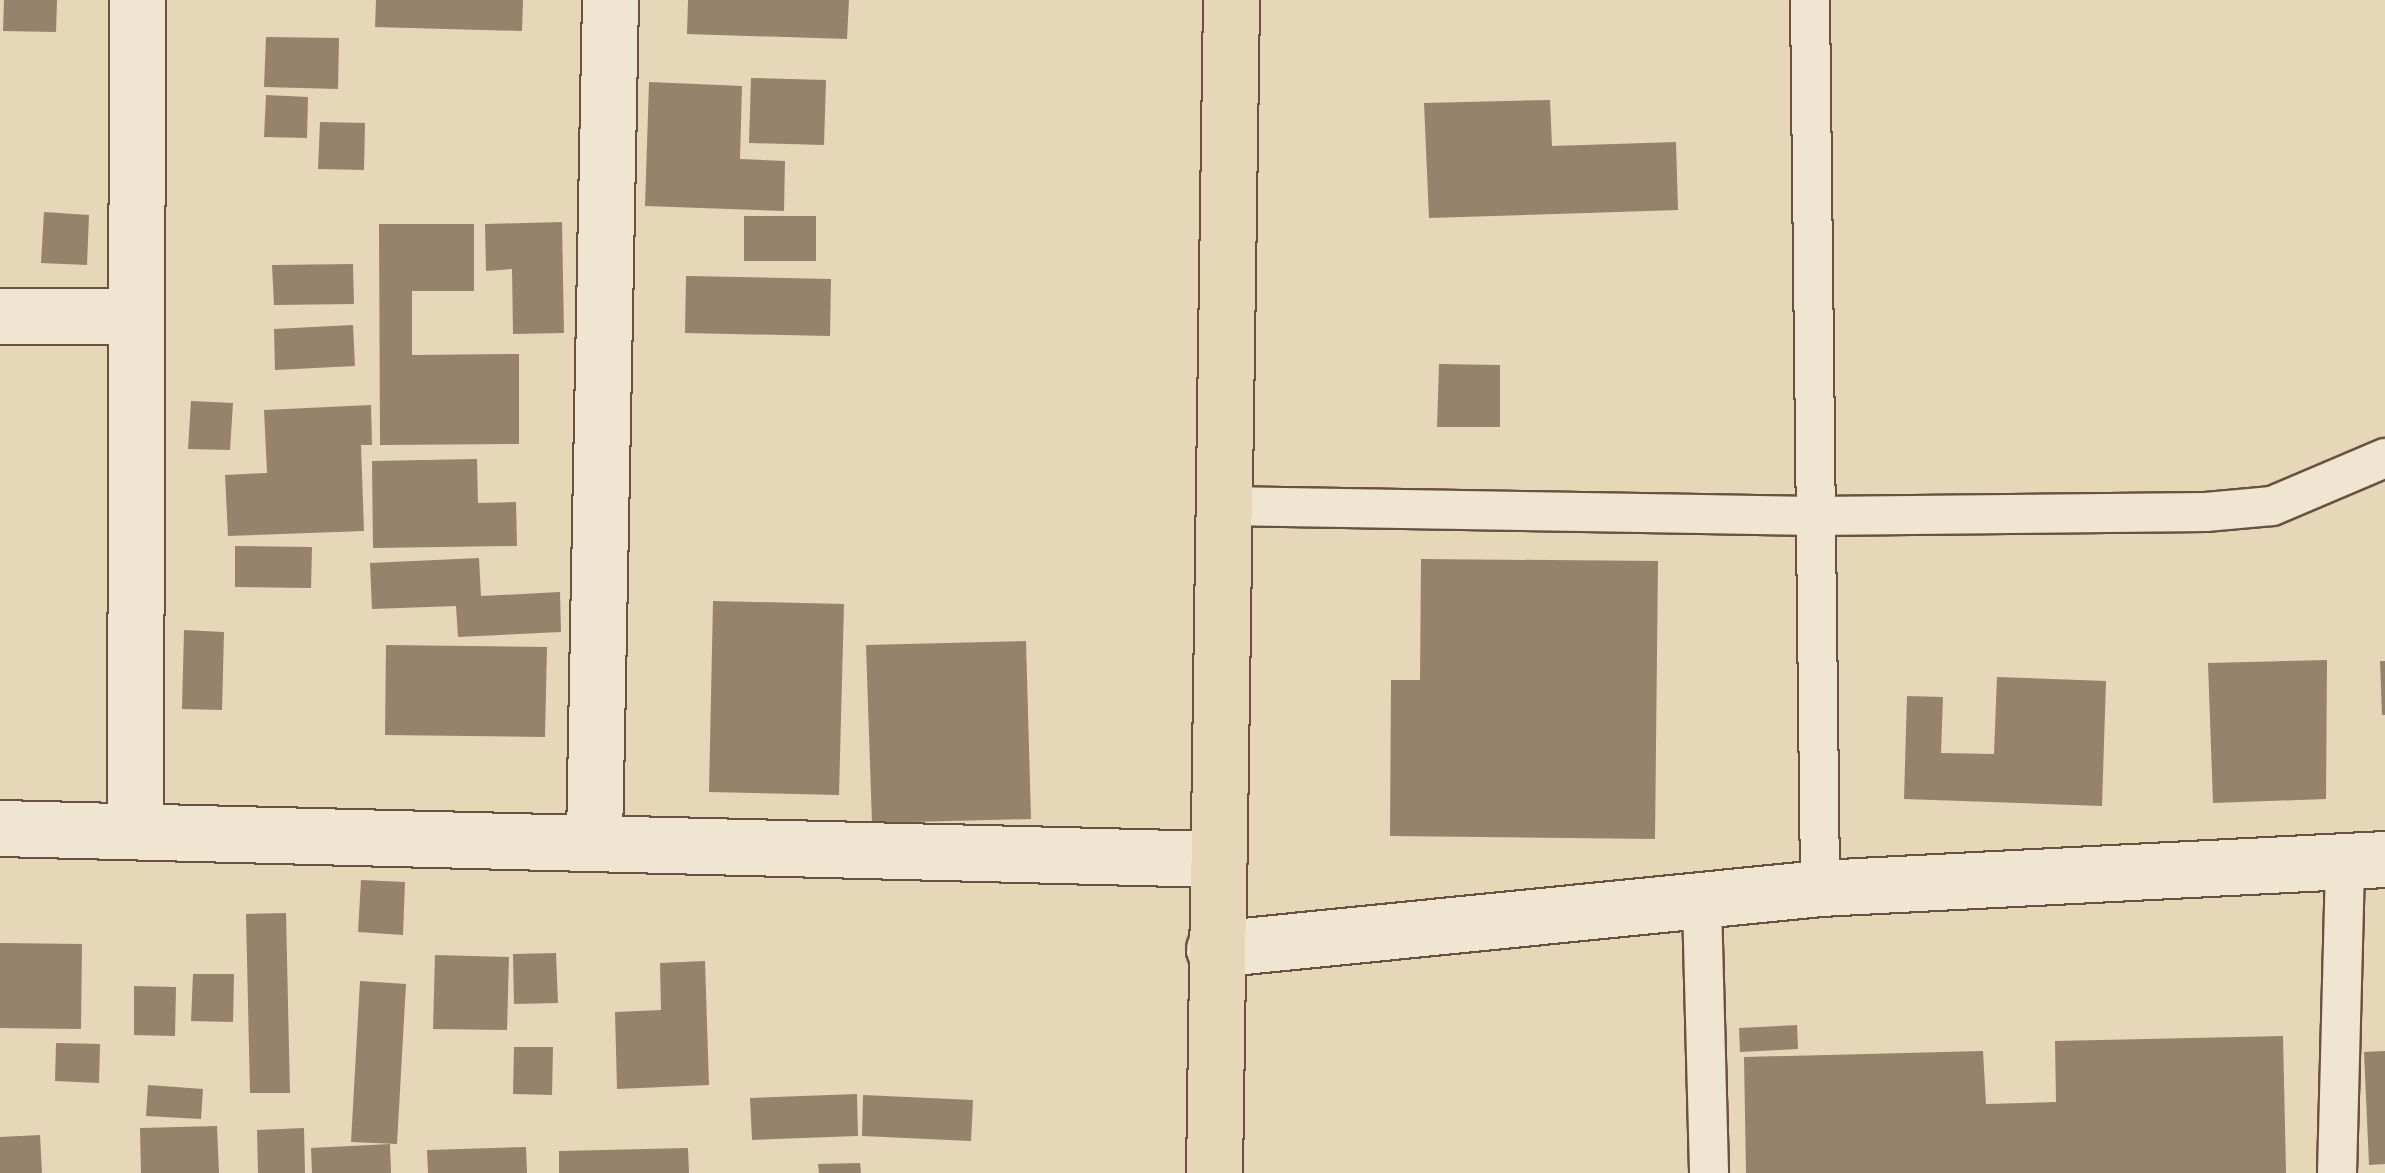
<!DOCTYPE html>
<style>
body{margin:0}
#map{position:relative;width:2385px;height:1173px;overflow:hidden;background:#e6d7b8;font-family:"Gentium Book Plus",serif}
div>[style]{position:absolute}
.building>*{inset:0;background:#97826c}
.roads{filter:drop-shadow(2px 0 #6a5242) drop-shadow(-2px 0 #6a5242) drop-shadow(0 2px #6a5242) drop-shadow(0 -2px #6a5242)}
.lane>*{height:38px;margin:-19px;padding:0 19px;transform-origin:19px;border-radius:19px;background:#efe5d1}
.street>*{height:55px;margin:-27.5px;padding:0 27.5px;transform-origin:27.5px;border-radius:27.5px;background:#efe5d1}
.highway>*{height:55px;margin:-27.5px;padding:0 27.5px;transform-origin:27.5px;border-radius:27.5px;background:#e6d7b8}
span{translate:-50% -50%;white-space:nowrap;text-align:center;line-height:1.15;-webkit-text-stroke:8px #efe5d1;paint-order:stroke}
</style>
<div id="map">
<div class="building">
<div style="clip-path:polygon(4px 0,57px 0,56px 32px,3px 31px)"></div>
<div style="clip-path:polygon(376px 0,523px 0,522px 31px,375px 27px)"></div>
<div style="clip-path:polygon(688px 0,849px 0,847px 39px,687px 34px)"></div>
<div style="clip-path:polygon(266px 37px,339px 38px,338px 89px,264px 87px)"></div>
<div style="clip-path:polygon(751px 78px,826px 80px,824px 145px,749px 143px)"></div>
<div style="clip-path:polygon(649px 82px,742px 86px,740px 159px,785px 161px,784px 211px,645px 206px)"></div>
<div style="clip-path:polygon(266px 95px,308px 97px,307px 138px,264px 137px)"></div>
<div style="clip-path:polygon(1550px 100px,1552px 146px,1676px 142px,1678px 210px,1429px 218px,1424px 103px)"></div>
<div style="clip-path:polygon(320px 122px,365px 123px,364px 170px,318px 169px)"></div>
<div style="clip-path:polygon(44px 212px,89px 215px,87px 265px,41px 263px)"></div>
<div style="clip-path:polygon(744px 216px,816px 216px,816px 261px,744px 261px)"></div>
<div style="clip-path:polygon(562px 222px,564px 333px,513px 334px,512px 269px,486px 271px,485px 224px)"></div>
<div style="clip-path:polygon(379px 224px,474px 224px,474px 291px,412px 291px,412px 355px,519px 354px,519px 444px,380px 445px)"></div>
<div style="clip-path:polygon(353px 264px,354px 304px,274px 305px,272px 265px)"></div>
<div style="clip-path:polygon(686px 276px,831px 279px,830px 336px,685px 333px)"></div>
<div style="clip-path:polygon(353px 325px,355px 366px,275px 370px,274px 329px)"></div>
<div style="clip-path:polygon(1439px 364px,1500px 365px,1500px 427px,1437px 427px)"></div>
<div style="clip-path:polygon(191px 401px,233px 403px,230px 450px,188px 449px)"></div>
<div style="clip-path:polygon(371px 405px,372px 445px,361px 445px,364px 531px,228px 536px,225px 475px,267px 473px,264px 410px)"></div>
<div style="clip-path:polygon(477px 459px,478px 503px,516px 502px,517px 546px,373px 548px,372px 461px)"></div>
<div style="clip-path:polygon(235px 546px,312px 547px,311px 588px,235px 587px)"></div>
<div style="clip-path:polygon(479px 558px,481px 596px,560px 592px,561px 632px,458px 637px,456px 606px,372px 609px,370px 563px)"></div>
<div style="clip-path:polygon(1421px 559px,1658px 561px,1655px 839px,1390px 836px,1391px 680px,1420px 680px)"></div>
<div style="clip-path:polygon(713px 601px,844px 604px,839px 795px,709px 792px)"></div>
<div style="clip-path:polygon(184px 630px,224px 632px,222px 710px,182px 709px)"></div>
<div style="clip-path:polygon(1026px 641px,1031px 819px,872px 823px,866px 645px)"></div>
<div style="clip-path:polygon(386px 645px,547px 647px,545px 737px,385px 735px)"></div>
<div style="clip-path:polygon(2327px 660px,2326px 799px,2213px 803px,2208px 663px)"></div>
<div style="clip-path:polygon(2380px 661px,2385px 661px,2385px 715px,2382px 715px)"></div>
<div style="clip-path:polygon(1997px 677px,2106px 681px,2102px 806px,1904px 799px,1907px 696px,1943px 697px,1941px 753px,1994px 754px)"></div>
<div style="clip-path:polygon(361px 880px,405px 882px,403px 935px,358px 932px)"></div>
<div style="clip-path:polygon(286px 913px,290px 1093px,250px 1093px,246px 914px)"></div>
<div style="clip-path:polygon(0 943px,82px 944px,81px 1029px,0 1028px)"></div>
<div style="clip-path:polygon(556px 953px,558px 1003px,514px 1004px,513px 954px)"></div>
<div style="clip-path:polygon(435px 955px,509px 957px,507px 1030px,433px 1029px)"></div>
<div style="clip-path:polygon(705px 961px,709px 1085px,617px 1089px,615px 1012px,661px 1010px,660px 963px)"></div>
<div style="clip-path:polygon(193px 974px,234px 974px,233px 1022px,191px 1021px)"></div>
<div style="clip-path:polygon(360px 981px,406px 984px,397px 1144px,351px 1142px)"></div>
<div style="clip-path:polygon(134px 986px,176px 987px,175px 1036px,134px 1035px)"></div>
<div style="clip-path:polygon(1797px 1025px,1798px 1049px,1740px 1052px,1739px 1028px)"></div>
<div style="clip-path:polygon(2283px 1036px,2286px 1173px,1746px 1173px,1744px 1057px,1983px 1051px,1986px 1104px,2056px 1102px,2055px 1041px)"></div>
<div style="clip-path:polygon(56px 1043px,100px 1044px,99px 1083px,55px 1081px)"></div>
<div style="clip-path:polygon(514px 1047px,553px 1047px,552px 1095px,513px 1094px)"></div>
<div style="clip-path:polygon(2385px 1051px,2385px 1164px,2369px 1165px,2364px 1052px)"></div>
<div style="clip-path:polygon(148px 1085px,203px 1089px,201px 1119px,146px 1116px)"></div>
<div style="clip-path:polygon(857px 1094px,858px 1136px,752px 1140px,750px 1098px)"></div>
<div style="clip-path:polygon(863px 1095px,973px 1100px,971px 1141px,862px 1136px)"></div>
<div style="clip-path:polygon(217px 1126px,219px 1173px,141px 1173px,140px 1128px)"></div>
<div style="clip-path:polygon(304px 1128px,305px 1173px,258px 1173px,257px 1130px)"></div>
<div style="clip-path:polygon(40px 1135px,42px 1173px,0 1173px,0 1137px)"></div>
<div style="clip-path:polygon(390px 1144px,391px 1173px,312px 1173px,311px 1148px)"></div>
<div style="clip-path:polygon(526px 1147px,527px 1173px,428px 1173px,427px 1150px)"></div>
<div style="clip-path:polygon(688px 1148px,689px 1173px,559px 1173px,559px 1151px)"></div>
<div style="clip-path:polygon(860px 1163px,861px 1173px,819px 1173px,818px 1164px)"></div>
</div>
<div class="roads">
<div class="lane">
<div style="left:1810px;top:0;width:888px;rotate:89.35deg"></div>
<div style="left:1224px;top:506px;width:590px;rotate:0.97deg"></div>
<div style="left:1814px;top:516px;width:392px;rotate:-0.6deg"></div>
<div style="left:2206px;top:512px;width:66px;rotate:-5.2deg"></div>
<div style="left:2272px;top:506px;width:123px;rotate:-23deg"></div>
<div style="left:1702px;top:904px;width:269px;rotate:88.5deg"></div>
<div style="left:2337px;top:1173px;width:314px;rotate:-88.5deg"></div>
</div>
<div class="street">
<div style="left:0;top:316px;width:135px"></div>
<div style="left:0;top:828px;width:1219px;rotate:1.46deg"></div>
<div style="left:135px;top:828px;width:828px;rotate:-89.86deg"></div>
<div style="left:594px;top:839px;width:839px;rotate:-88.91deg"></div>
<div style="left:1214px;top:949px;width:609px;rotate:-5.75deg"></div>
<div style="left:1820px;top:888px;width:566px;rotate:-2.94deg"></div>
</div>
<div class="highway">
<div style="left:1214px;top:1173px;width:1173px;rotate:-89.17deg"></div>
</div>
</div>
</div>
